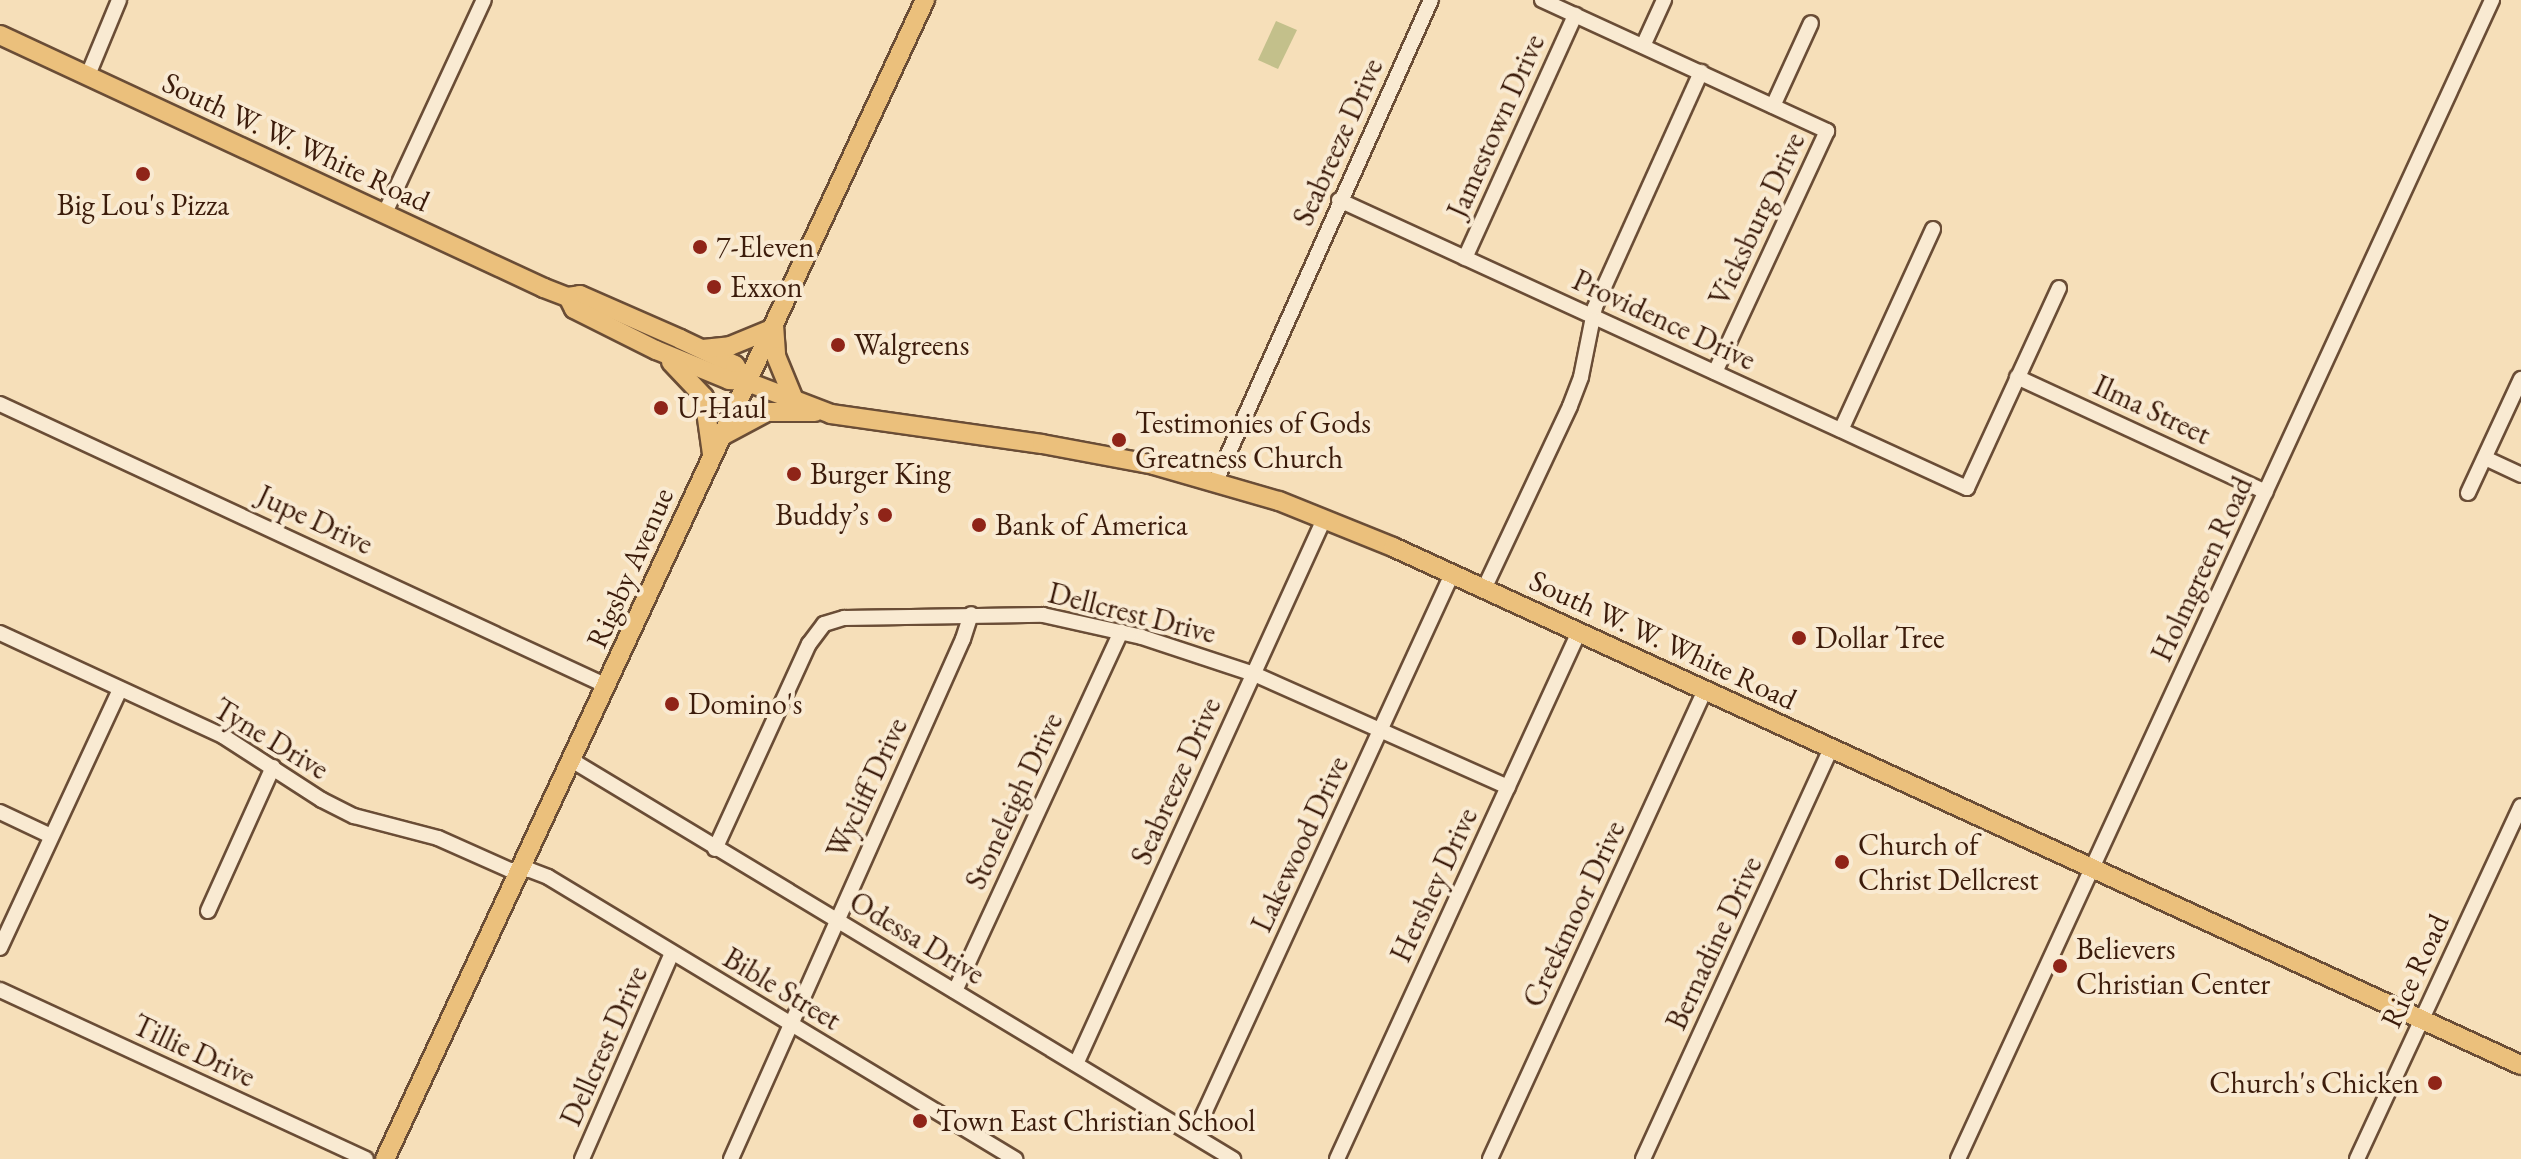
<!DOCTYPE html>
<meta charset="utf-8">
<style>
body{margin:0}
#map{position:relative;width:2521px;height:1159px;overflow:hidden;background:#f6dfb9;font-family:"EB Garamond",serif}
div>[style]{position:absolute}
.green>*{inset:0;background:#c3c08b}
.roads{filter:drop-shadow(2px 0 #6a4d36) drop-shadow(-2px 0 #6a4d36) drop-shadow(0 2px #6a4d36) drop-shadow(0 -2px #6a4d36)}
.minor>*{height:14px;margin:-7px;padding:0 7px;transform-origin:7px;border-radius:7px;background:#f9ead2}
.major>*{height:18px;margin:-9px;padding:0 9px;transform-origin:9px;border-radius:9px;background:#ebc07c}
.dots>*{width:22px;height:22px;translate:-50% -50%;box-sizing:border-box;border:4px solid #f9ead2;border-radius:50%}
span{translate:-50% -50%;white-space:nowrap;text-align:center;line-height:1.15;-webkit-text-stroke:8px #f9ead2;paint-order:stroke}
.street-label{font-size:30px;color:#3c1c0b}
.poi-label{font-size:30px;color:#3c1c0b}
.left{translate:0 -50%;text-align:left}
.right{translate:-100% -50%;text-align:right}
</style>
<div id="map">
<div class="green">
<div style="clip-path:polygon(1276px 21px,1297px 30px,1278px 69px,1258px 60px)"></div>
</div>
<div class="roads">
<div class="minor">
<div style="left:1542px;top:0;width:314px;rotate:24.7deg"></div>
<div style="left:1827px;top:131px;width:266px;rotate:114.9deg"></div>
<div style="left:1643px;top:46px;width:51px;rotate:-65.5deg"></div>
<div style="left:88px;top:75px;width:81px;rotate:-67.5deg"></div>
<div style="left:1773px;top:106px;width:91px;rotate:-65.4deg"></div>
<div style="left:1339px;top:200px;width:691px;rotate:24.64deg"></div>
<div style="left:1967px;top:488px;width:220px;rotate:-65.3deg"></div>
<div style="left:384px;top:215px;width:237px;rotate:-65.1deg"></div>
<div style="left:1465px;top:258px;width:267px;rotate:-65.6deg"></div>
<div style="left:2017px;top:377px;width:274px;rotate:24.8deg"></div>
<div style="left:0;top:404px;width:669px;rotate:24.92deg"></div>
<div style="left:1841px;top:430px;width:221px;rotate:-65.4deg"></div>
<div style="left:2485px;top:458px;width:40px;rotate:25deg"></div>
<div style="left:1216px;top:481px;width:527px;rotate:-65.92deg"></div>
<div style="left:2468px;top:493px;width:126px;rotate:-65.1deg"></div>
<div style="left:1484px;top:589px;width:202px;rotate:-64.8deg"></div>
<div style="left:1570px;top:406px;width:31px;rotate:-69deg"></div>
<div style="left:1581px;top:377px;width:71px;rotate:-78.7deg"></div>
<div style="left:1595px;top:307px;width:258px;rotate:-65.7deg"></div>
<div style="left:0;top:633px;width:246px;rotate:24.8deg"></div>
<div style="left:223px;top:736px;width:118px;rotate:32.9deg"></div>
<div style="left:322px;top:800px;width:36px;rotate:27deg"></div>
<div style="left:354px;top:816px;width:87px;rotate:14.7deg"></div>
<div style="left:438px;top:838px;width:79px;rotate:24deg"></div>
<div style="left:510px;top:870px;width:20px"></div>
<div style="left:530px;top:870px;width:19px;rotate:21deg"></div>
<div style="left:548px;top:877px;width:546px;rotate:31.13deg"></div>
<div style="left:573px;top:761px;width:771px;rotate:31.09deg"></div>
<div style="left:0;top:812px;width:56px;rotate:25.2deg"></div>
<div style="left:715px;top:849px;width:226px;rotate:-65.4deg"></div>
<div style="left:809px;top:644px;width:25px;rotate:-53deg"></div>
<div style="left:824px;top:624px;width:21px;rotate:-17deg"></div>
<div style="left:844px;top:618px;width:199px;rotate:-0.9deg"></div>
<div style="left:1043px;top:615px;width:101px;rotate:12.5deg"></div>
<div style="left:1142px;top:637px;width:118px;rotate:18.3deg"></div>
<div style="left:1254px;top:674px;width:278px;rotate:24deg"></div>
<div style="left:208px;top:911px;width:158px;rotate:-65.7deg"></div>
<div style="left:0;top:948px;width:285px;rotate:-65.1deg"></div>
<div style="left:0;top:990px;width:403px;rotate:24.8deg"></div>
<div style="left:955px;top:991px;width:396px;rotate:-65.2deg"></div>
<div style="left:1076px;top:1064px;width:599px;rotate:-65.53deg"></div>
<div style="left:1194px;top:1135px;width:617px;rotate:-65.3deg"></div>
<div style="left:582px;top:1159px;width:225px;rotate:-66.4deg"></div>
<div style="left:731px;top:1159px;width:569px;rotate:-65.96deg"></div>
<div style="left:963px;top:639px;width:26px;rotate:-72deg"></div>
<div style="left:1337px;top:1159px;width:580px;rotate:-65.34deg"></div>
<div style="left:1490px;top:1159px;width:516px;rotate:-65.37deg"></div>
<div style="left:1643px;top:1159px;width:452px;rotate:-65.4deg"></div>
<div style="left:1958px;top:1159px;width:1276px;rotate:-65.26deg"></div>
<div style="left:2357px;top:1159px;width:389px;rotate:-65.1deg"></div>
</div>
<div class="major">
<div style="left:0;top:35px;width:600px;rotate:24.94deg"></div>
<div style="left:544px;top:288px;width:26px;rotate:21deg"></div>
<div style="left:568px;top:297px;width:12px;rotate:-9deg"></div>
<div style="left:580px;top:295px;width:109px;rotate:23.7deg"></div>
<div style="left:680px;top:339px;width:61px;rotate:25.3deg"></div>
<div style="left:735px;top:365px;width:19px;rotate:58deg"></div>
<div style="left:568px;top:297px;width:13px;rotate:63deg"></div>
<div style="left:574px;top:309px;width:92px;rotate:26.6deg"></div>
<div style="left:656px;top:350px;width:79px;rotate:22.3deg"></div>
<div style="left:729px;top:380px;width:16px;rotate:4deg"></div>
<div style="left:745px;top:381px;width:92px;rotate:21deg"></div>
<div style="left:831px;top:414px;width:213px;rotate:8.1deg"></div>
<div style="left:1042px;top:444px;width:114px;rotate:10.6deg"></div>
<div style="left:1154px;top:465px;width:130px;rotate:16.1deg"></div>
<div style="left:1279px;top:501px;width:123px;rotate:22deg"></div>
<div style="left:1393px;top:547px;width:1241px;rotate:24.67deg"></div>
<div style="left:774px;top:325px;width:31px;rotate:86deg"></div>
<div style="left:776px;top:356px;width:50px;rotate:67.6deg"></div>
<div style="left:703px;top:349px;width:27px;rotate:-6deg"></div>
<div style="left:730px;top:346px;width:42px;rotate:-22.3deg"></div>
<div style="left:671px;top:362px;width:48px;rotate:46.7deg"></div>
<div style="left:704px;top:397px;width:58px;rotate:82deg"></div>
<div style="left:720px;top:437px;width:53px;rotate:-28deg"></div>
<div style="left:767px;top:412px;width:48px"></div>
<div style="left:385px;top:1159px;width:1279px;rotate:-65.02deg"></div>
</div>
</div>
<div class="dots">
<div style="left:143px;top:174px;background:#8f2418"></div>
<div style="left:700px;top:247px;background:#8f2418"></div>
<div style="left:714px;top:287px;background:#8f2418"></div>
<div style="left:838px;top:345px;background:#8f2418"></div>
<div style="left:661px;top:408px;background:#8f2418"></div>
<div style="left:1119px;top:440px;background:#8f2418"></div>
<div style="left:794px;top:474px;background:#8f2418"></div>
<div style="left:885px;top:515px;background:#8f2418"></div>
<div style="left:979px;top:525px;background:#8f2418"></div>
<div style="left:1799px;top:638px;background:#8f2418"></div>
<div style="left:672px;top:704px;background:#8f2418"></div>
<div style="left:1842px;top:862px;background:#8f2418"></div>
<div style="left:2060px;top:966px;background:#8f2418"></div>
<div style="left:2435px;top:1083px;background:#8f2418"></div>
<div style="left:920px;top:1121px;background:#8f2418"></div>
</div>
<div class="street-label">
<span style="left:1496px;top:126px;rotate:-66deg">Jamestown Drive</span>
<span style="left:296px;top:142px;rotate:25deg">South W. W. White Road</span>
<span style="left:1338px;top:142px;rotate:-66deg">Seabreeze Drive</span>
<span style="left:1757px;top:219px;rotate:-65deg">Vicksburg Drive</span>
<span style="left:1664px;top:320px;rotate:25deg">Providence Drive</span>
<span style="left:2152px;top:410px;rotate:25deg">Ilma Street</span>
<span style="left:315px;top:520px;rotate:25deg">Jupe Drive</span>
<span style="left:630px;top:568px;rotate:-66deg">Rigsby Avenue</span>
<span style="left:2202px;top:569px;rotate:-65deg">Holmgreen Road</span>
<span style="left:1132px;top:613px;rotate:14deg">Dellcrest Drive</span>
<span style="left:1663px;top:640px;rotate:25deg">South W. W. White Road</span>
<span style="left:271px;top:739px;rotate:31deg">Tyne Drive</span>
<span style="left:1176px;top:781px;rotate:-66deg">Seabreeze Drive</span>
<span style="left:867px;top:788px;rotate:-65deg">Wycliff Drive</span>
<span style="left:1014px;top:801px;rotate:-65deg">Stoneleigh Drive</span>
<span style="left:1300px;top:844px;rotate:-65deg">Lakewood Drive</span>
<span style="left:1434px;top:885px;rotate:-65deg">Hershey Drive</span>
<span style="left:1574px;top:914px;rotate:-65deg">Creekmoor Drive</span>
<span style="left:917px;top:938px;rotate:31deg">Odessa Drive</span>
<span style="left:1714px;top:943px;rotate:-65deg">Bernadine Drive</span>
<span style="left:2415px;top:971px;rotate:-65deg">Rice Road</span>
<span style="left:782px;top:989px;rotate:31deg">Bible Street</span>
<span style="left:604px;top:1046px;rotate:-66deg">Dellcrest Drive</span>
<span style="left:194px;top:1051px;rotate:25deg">Tillie Drive</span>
</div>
<div class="poi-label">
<span style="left:143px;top:205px">Big Lou's Pizza</span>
<span class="left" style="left:716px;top:247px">7-Eleven</span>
<span class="left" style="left:730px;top:287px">Exxon</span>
<span class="left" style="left:854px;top:345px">Walgreens</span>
<span class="left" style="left:677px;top:408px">U-Haul</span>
<span class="left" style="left:1135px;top:440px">Testimonies of Gods<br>Greatness Church</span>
<span class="left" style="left:810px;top:474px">Burger King</span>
<span class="right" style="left:869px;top:515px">Buddy’s</span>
<span class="left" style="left:995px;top:525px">Bank of America</span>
<span class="left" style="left:1815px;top:638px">Dollar Tree</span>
<span class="left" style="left:688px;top:704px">Domino's</span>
<span class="left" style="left:1858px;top:862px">Church of<br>Christ Dellcrest</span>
<span class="left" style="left:2076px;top:966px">Believers<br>Christian Center</span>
<span class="right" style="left:2419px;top:1083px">Church's Chicken</span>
<span class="left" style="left:936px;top:1121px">Town East Christian School</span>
</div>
</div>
